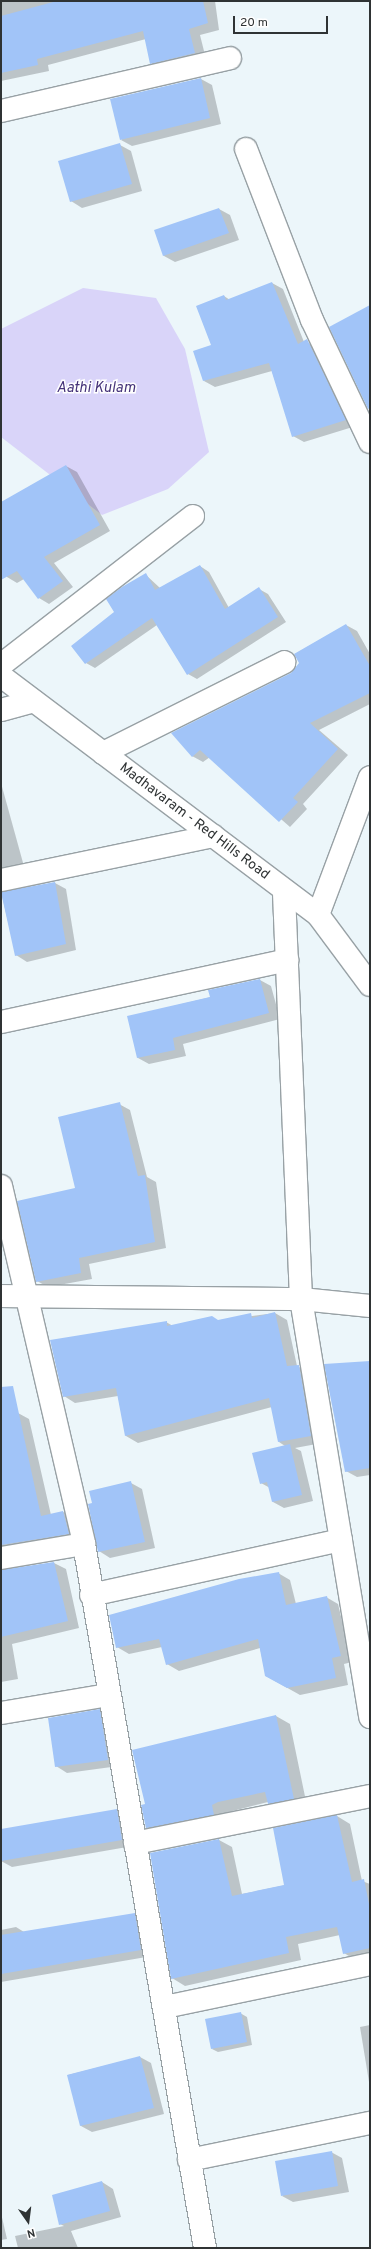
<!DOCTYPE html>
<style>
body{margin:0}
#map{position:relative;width:371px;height:2249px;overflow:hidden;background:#ecf6fa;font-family:Overpass,sans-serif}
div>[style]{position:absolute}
.water>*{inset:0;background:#d9d4f9}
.shadow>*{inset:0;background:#0003}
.building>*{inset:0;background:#a1c4f8}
.roads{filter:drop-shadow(1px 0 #98a1a5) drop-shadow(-1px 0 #98a1a5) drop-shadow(0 1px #98a1a5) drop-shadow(0 -1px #98a1a5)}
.street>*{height:22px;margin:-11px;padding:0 11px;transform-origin:11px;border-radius:11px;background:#fff}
.secondary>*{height:22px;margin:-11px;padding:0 11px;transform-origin:11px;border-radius:11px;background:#fff}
.primary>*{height:22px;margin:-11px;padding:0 11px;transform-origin:11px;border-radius:11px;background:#fff}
span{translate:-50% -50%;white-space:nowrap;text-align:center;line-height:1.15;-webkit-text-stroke:3px #fff;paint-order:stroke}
.street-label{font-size:14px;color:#2f3334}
.water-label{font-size:15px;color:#453379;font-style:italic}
.frame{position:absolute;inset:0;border:2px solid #2f3334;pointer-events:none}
.north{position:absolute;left:8px;top:2201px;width:40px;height:40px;-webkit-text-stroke:3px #fff;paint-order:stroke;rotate:166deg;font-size:11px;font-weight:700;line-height:16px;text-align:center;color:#2f3334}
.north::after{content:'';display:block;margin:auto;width:14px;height:18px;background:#2f3334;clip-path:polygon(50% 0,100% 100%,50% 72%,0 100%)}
.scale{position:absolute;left:233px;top:16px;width:95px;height:18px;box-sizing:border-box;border:2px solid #2f3334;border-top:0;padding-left:5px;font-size:12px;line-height:14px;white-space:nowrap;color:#2f3334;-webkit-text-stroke:3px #fff;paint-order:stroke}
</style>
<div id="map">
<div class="water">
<div style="clip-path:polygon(83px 288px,156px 298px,185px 349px,209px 452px,168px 489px,102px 515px,1px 437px,1px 329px)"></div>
</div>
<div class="shadow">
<div style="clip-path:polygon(1px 1px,215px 1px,219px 30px,200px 35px,206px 59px,162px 69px,151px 63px,146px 39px,48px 65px,49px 71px,1px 81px)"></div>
<div style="clip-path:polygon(201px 79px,212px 85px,221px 124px,132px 146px,121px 140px)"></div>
<div style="clip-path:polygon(120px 145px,131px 151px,142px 191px,82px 208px,71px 201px)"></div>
<div style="clip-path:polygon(219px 209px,230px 215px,239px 240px,175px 262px,164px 256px,155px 231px)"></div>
<div style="clip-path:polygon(272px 283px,283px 289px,304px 342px,318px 346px,356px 426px,304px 442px,293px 436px,272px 371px,215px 387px,204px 381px,224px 296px,230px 300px)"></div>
<div style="clip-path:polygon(66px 466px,77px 472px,110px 531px,54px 563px,73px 587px,49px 604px,39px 598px,24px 579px,17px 583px,7px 577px,1px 566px,1px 503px)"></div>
<div style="clip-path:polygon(200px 566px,209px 572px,229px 608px,259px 589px,268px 594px,286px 622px,197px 679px,188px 674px,157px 625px,95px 668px,86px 663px,115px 613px,146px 575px,160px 588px)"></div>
<div style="clip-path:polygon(346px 625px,357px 631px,370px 654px,370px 704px,319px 730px,348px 755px,303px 804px,307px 809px,290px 827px,210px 757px,203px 762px,192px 756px,291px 674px,301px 663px,295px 654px)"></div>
<div style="clip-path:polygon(1px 783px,25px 870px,1px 874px)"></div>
<div style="clip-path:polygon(55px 883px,66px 889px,76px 950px,27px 962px,16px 955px,1px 892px)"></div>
<div style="clip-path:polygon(260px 980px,271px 986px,280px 1019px,183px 1044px,186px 1056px,149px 1064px,138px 1058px,128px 1017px,211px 997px)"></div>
<div style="clip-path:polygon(119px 1104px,130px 1110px,147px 1177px,156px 1182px,166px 1248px,89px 1264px,92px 1279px,48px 1287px,37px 1281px,76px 1189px)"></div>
<div style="clip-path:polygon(275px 1313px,287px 1320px,297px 1366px,311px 1373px,322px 1443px,295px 1448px,301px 1451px,313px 1501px,284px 1508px,273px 1502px,270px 1488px,261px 1483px,285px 1446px,279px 1442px,272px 1407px,138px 1443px,126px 1436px,118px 1396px,75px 1403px,64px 1396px,166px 1322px,173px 1326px)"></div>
<div style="clip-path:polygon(370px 1362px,370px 1475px,357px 1477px,346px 1471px,326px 1365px)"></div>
<div style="clip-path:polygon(18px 1413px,29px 1419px,51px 1515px,63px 1512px,75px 1518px,80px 1540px,1px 1560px,1px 1416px)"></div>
<div style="clip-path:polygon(131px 1483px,142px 1489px,155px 1548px,110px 1558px,99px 1551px)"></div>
<div style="clip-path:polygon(54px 1563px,66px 1569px,79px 1628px,12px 1644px,18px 1679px,1px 1682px,1px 1570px)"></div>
<div style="clip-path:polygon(278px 1573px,290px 1580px,296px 1604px,326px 1597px,338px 1604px,352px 1662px,344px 1664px,348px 1685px,300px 1695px,266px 1676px,260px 1648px,179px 1671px,167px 1664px,162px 1647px,129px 1654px,117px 1647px)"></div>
<div style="clip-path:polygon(100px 1710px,111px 1716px,119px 1766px,67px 1773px,56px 1766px)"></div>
<div style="clip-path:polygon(276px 1716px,290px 1724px,307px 1806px,282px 1811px,268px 1802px,225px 1813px,227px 1822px,160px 1836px,146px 1828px,146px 1805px)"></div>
<div style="clip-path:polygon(117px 1810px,128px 1816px,133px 1846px,12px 1867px,1px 1861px,1px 1830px)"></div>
<div style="clip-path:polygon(337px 1816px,350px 1824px,362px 1881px,370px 1884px,370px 1958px,357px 1961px,344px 1953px,340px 1935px,298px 1944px,301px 1960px,185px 1986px,172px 1978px,219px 1840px,232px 1847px,242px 1894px,286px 1885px,274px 1829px)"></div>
<div style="clip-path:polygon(134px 1914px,146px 1920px,152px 1956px,1px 1982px,1px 1930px,16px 1927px,24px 1932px)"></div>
<div style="clip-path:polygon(240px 2013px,247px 2017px,252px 2045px,218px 2052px,212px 2049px)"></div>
<div style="clip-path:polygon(370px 2025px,370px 2088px,360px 2027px)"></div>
<div style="clip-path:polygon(140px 2057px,151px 2063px,164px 2114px,92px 2132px,81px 2126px,68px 2075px)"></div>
<div style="clip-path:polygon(331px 2152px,342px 2158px,349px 2192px,293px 2202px,282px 2196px)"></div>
<div style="clip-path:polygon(102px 2182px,113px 2189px,121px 2217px,71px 2231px,78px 2248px,18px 2248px,15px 2236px,64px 2226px,60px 2224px)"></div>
<div style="clip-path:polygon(1px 2213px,7px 2239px,1px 2240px)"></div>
</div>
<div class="building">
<div style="clip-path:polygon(57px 1px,203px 1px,208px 23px,189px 29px,195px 53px,150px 64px,143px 31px,37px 59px,38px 65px,1px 73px,1px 16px)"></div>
<div style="clip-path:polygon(201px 78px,210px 118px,120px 140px,110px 99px)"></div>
<div style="clip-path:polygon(120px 143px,132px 184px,70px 202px,58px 161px)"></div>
<div style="clip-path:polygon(219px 208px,229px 233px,163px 256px,154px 230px)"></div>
<div style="clip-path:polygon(272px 282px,298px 344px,307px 339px,346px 420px,292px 437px,269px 363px,203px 381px,193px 351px,211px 345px,196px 306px,224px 295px,226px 300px)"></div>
<div style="clip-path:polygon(370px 305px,370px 408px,368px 409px,329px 327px)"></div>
<div style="clip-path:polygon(66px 465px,100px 525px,44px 557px,63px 581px,38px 599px,17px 571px,1px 580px,1px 502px)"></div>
<div style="clip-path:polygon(200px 565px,225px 609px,259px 587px,278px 617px,187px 675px,152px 618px,85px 664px,71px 646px,114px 612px,106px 599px,122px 587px,146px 573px,155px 590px)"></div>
<div style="clip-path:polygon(346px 624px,370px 666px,370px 693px,310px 723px,338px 749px,293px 798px,298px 802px,279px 822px,200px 750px,192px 757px,171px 733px,291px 673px,299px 663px,294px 654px)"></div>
<div style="clip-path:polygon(55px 882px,66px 944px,15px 956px,1px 892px)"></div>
<div style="clip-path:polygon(260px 979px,269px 1013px,173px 1038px,175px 1050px,137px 1058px,127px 1016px,210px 997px,208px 990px)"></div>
<div style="clip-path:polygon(120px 1102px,138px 1176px,145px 1175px,155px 1242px,79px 1258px,81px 1273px,36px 1282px,17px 1201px,75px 1188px,58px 1117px)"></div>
<div style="clip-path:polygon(275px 1312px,287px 1366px,299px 1365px,311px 1436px,278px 1442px,269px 1398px,125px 1436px,116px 1388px,63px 1397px,50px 1340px,167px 1321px,167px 1326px,212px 1316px,218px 1320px,251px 1313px,252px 1318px)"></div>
<div style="clip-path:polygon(370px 1361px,370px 1468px,345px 1472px,324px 1364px)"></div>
<div style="clip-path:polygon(13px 1386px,41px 1516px,63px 1511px,69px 1534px,1px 1545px,1px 1387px)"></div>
<div style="clip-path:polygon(290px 1444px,302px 1495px,272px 1502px,267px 1482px,260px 1484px,252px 1453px)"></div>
<div style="clip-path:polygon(131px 1481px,145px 1542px,98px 1552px,88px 1504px,92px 1503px,89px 1491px)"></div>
<div style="clip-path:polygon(54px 1562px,68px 1621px,1px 1637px,1px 1570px)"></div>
<div style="clip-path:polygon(279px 1572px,286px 1605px,327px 1596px,341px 1656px,332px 1658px,336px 1678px,287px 1688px,265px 1676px,258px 1639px,166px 1665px,159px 1639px,116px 1648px,109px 1615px,239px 1579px)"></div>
<div style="clip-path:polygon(100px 1709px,108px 1760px,55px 1767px,48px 1718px)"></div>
<div style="clip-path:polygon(276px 1715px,294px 1799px,268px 1804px,265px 1792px,218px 1802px,212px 1805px,214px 1815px,146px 1828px,141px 1805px,145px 1804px,132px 1750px)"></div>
<div style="clip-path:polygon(117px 1809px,122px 1840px,1px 1861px,1px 1829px)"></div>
<div style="clip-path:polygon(337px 1815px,352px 1882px,364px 1879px,370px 1909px,370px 1948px,343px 1954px,337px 1927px,286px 1937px,289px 1953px,171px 1979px,150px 1853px,219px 1839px,232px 1896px,284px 1885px,273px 1828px)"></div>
<div style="clip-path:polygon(135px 1913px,141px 1950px,1px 1974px,1px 1935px)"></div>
<div style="clip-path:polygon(241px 2012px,247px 2042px,211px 2049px,205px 2019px)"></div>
<div style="clip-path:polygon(140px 2056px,154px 2108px,80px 2126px,67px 2075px)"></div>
<div style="clip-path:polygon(332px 2151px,338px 2186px,281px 2196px,275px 2161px)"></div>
<div style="clip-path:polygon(102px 2181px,110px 2211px,59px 2225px,52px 2195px)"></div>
</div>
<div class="roads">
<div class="street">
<div style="left:1px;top:111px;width:235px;rotate:-13deg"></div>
<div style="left:246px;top:149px;width:183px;rotate:68.9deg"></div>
<div style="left:312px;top:320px;width:135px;rotate:64.6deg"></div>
<div style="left:1px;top:665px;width:243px;rotate:-37.8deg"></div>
<div style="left:1px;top:710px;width:34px;rotate:-15deg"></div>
<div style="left:103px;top:753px;width:203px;rotate:-26.6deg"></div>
<div style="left:1px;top:880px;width:217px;rotate:-11.7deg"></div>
<div style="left:1px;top:1022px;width:293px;rotate:-12.2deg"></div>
<div style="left:1px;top:1186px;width:367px;rotate:76.9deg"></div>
<div style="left:84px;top:1544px;width:714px;rotate:80.25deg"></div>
<div style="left:1px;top:1296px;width:300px;rotate:0.6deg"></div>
<div style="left:301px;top:1299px;width:409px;rotate:-92.4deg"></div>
<div style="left:370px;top:1306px;width:69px;rotate:-174.2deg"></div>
<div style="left:301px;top:1299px;width:424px;rotate:80.6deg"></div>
<div style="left:1px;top:1558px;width:84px;rotate:-9.6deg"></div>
<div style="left:91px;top:1595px;width:256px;rotate:-12.4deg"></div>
<div style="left:1px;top:1713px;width:109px;rotate:-9.5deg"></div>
<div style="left:135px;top:1843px;width:240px;rotate:-11.3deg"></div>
<div style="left:165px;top:2007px;width:209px;rotate:-11.8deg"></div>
<div style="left:189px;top:2160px;width:185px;rotate:-11.6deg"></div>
</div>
<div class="secondary">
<div style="left:318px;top:915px;width:147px;rotate:-69.4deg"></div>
</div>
<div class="primary">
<div style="left:1px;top:676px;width:397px;rotate:37deg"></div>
<div style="left:318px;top:915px;width:87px;rotate:53.4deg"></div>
</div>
</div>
<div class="street-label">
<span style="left:194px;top:822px;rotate:37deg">Madhavaram - Red Hills Road</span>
</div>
<div class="water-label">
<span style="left:96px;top:389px">Aathi Kulam</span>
</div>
<div class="frame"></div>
<div class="north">N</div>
<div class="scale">20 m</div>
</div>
